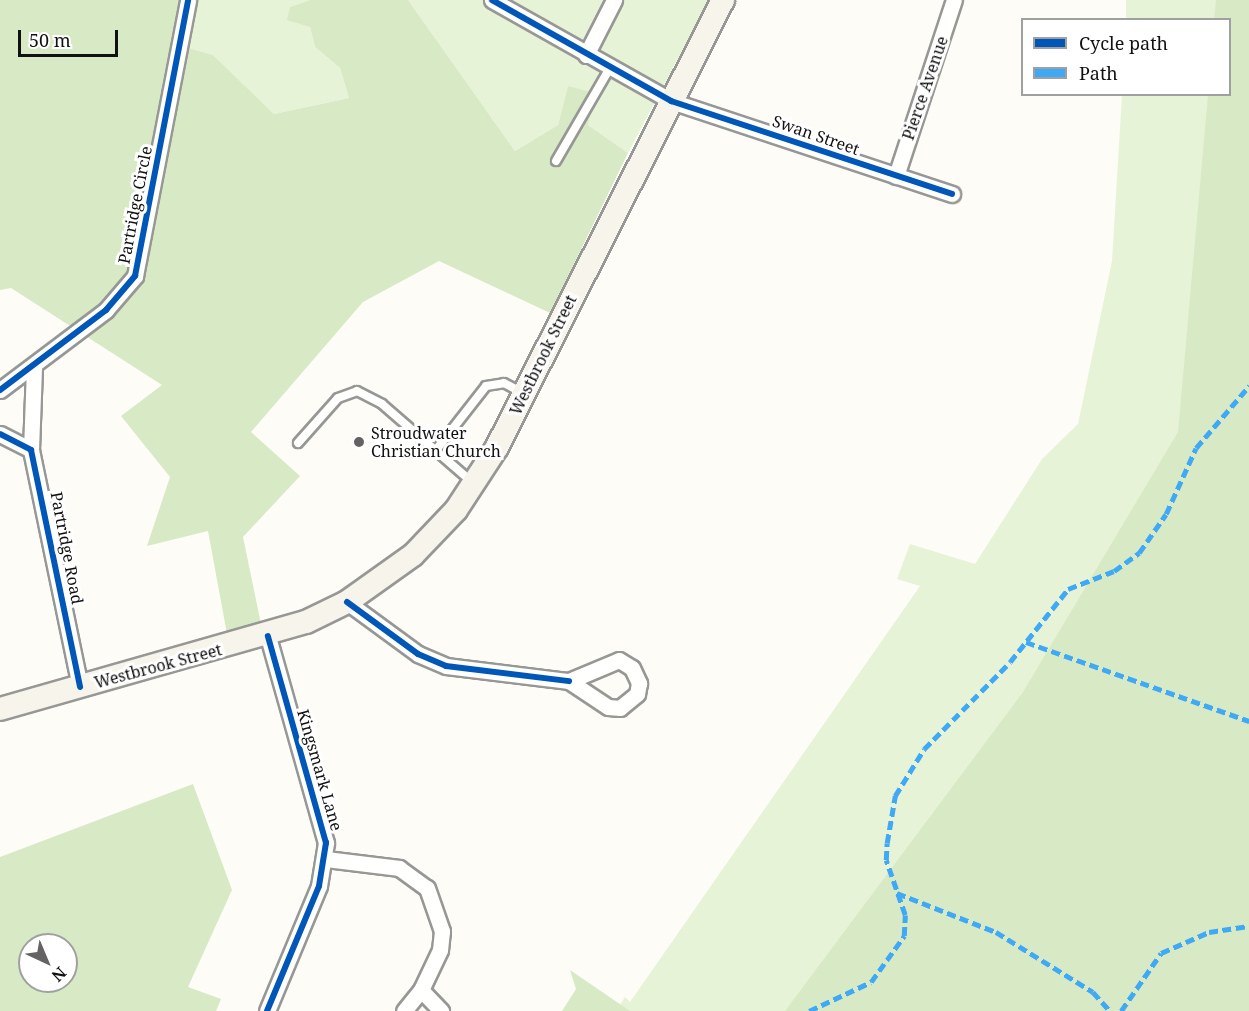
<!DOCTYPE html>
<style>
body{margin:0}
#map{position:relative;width:1249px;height:1011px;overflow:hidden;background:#fdfcf7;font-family:"Noto Serif",serif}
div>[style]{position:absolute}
.green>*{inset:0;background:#e7f3d7}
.forest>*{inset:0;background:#d8eac5}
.roads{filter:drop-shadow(2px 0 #979795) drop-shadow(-2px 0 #979795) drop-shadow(0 2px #979795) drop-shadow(0 -2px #979795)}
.lane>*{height:8px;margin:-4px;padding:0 4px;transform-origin:4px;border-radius:4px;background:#fffffe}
.street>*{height:15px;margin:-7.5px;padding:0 7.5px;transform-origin:7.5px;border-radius:7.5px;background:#fffffe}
.secondary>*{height:22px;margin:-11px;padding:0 11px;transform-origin:11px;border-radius:11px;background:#f6f4eb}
.quiet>*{height:4.5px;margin-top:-2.25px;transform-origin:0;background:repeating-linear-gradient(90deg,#3fa9f5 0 9px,transparent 0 13.5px)}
.cycleway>*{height:6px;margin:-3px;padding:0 3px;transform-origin:3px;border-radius:3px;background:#0057b8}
.dots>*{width:16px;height:16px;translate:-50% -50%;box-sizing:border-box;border:3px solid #fff;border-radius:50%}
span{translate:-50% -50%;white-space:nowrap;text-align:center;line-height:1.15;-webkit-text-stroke:6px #fff;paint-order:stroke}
.street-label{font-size:16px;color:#111}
.poi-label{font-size:16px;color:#111}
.left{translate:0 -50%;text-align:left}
.legend{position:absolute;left:1021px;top:18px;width:210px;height:78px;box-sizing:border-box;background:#fff;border:2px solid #a0a0a0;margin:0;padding:8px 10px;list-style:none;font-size:18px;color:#111}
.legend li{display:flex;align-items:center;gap:12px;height:30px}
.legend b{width:30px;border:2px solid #a0a0a0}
.north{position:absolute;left:18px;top:933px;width:60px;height:60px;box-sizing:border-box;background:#fff;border:2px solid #a0a0a0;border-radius:50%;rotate:136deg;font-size:16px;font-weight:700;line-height:24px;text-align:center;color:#111}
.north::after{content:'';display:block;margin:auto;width:21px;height:27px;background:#646362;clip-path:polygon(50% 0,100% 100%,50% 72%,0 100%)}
.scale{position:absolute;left:18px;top:30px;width:100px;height:27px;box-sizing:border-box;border:3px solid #111;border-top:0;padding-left:8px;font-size:18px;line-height:21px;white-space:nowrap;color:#111;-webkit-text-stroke:4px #fff;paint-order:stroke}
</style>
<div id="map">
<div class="green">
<div style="clip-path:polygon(199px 0,310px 0,290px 7px,310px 27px,315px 47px,340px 68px,349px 98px,274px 114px,213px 55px,189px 48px)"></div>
<div style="clip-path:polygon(408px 0,709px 0,628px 153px,588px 125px,568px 86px,558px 125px,515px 151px)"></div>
<div style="clip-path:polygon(1126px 0,1249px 0,1249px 1011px,616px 1011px,625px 997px,630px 1002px,920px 586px,897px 579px,910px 544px,975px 564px,1042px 459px,1078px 424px,1112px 261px,1122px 95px,1230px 94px,1230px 20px,1126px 19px)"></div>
</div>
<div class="forest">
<div style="clip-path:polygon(0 0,199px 0,189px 48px,213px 55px,274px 114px,349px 98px,340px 68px,315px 47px,310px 27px,287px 20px,290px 7px,310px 0,408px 0,515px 151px,558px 125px,568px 86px,595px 93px,588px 125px,628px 153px,550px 313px,439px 261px,363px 302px,251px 432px,300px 476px,243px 537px,261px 624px,227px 634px,208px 531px,147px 546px,170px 477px,121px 416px,162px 385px,11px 288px,0 290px)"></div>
<div style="clip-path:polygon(1216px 0,1249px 0,1249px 1011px,785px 1011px,1023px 692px,1178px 432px,1208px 95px,1230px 94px,1230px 20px,1214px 19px)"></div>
<div style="clip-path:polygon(evenodd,193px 784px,232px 890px,188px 987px,221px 999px,216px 1011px,0 1011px,0 857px,193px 784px,30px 945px,66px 945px,66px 981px,30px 981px,30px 945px)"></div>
<div style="clip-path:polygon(570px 970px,630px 1011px,562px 1011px,576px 989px)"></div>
</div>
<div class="roads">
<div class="lane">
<div style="left:556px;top:161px;width:108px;rotate:-59.9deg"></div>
<div style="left:298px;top:443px;width:60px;rotate:-48.4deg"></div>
<div style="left:338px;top:398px;width:20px;rotate:-20deg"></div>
<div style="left:357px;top:391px;width:28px;rotate:27deg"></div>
<div style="left:382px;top:404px;width:118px;rotate:40.9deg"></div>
<div style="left:436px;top:450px;width:81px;rotate:-52deg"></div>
<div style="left:486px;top:386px;width:18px;rotate:-9deg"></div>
<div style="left:504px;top:383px;width:21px;rotate:28deg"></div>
</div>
<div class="street">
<div style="left:492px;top:0;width:206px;rotate:29.4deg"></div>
<div style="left:671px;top:101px;width:296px;rotate:18.3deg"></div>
<div style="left:586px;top:55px;width:62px;rotate:-63deg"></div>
<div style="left:896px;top:176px;width:185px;rotate:-71.8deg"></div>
<div style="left:0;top:390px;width:133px;rotate:-37deg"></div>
<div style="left:106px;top:310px;width:45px;rotate:-49.5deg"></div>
<div style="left:135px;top:276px;width:281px;rotate:-79.1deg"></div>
<div style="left:0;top:434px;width:35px;rotate:27deg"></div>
<div style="left:31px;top:450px;width:242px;rotate:78.3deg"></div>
<div style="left:31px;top:450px;width:82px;rotate:-87.9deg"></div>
<div style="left:347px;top:602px;width:88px;rotate:36.2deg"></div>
<div style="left:418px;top:654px;width:30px;rotate:23deg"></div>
<div style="left:446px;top:666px;width:124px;rotate:7deg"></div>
<div style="left:619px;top:660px;width:15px;rotate:32deg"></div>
<div style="left:632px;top:668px;width:17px;rotate:65deg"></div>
<div style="left:639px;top:683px;width:11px;rotate:100deg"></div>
<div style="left:637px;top:694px;width:22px;rotate:141deg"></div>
<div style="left:620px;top:708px;width:12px;rotate:-175deg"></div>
<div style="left:608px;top:707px;width:47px;rotate:-146.3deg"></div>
<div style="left:569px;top:681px;width:54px;rotate:-22.8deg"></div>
<div style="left:326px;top:859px;width:74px;rotate:7deg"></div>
<div style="left:399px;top:868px;width:34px;rotate:36deg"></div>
<div style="left:427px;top:888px;width:46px;rotate:70.8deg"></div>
<div style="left:442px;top:931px;width:19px;rotate:96deg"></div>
<div style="left:440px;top:950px;width:44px;rotate:115.4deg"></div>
<div style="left:267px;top:1011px;width:135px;rotate:-67.4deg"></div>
<div style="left:319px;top:886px;width:44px;rotate:-80.8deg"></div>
<div style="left:326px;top:843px;width:215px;rotate:-105.7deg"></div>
<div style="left:404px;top:1011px;width:27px;rotate:-51deg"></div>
<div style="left:421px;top:990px;width:29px;rotate:46deg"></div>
</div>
<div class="secondary">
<div style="left:0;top:709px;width:318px;rotate:-15.9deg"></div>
<div style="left:306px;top:622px;width:46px;rotate:-26deg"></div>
<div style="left:347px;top:602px;width:81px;rotate:-35.5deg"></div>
<div style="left:413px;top:555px;width:62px;rotate:-46.3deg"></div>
<div style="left:456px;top:510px;width:75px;rotate:-56.9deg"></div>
<div style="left:497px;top:447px;width:501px;rotate:-63.18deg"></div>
</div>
</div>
<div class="quiet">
<div style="left:1026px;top:642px;width:237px;rotate:19.5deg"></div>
<div style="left:897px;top:893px;width:106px;rotate:21.5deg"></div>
<div style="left:996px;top:932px;width:114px;rotate:31.7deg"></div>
<div style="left:1093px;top:992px;width:25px;rotate:48deg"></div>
<div style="left:809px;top:1011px;width:68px;rotate:-25.1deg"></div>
<div style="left:871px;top:982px;width:57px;rotate:-54.3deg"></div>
<div style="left:904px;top:936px;width:21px;rotate:-87deg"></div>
<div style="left:905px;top:915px;width:58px;rotate:-109.1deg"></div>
<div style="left:886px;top:860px;width:17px;rotate:-87deg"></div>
<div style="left:887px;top:843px;width:48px;rotate:-80.3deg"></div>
<div style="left:895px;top:796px;width:55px;rotate:-58.3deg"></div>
<div style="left:924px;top:749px;width:122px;rotate:-45.3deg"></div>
<div style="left:1010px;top:662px;width:93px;rotate:-51.5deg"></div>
<div style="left:1068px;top:589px;width:49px;rotate:-21.4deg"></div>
<div style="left:1114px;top:571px;width:31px;rotate:-36deg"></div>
<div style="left:1139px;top:553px;width:47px;rotate:-55.3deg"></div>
<div style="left:1166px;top:514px;width:72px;rotate:-65.6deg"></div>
<div style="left:1196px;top:448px;width:82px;rotate:-49.5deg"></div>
<div style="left:1121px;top:1011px;width:70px;rotate:-55.4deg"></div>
<div style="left:1161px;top:953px;width:52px;rotate:-23.6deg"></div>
<div style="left:1209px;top:932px;width:40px;rotate:-8.5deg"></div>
</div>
<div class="cycleway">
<div style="left:492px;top:0;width:206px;rotate:29.4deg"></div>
<div style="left:671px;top:101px;width:296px;rotate:18.3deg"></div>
<div style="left:0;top:390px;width:133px;rotate:-37deg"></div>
<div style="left:106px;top:310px;width:45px;rotate:-49.5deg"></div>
<div style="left:135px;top:276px;width:281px;rotate:-79.1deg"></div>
<div style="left:0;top:434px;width:35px;rotate:27deg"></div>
<div style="left:31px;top:450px;width:242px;rotate:78.3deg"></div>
<div style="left:347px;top:602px;width:88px;rotate:36.2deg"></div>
<div style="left:418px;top:654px;width:30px;rotate:23deg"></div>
<div style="left:446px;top:666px;width:124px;rotate:7deg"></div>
<div style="left:267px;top:1011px;width:135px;rotate:-67.4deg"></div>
<div style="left:319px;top:886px;width:44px;rotate:-80.8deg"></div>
<div style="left:326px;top:843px;width:215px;rotate:-105.7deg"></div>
</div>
<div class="dots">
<div style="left:359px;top:442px;background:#646362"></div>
</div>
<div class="street-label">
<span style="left:925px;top:88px;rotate:-71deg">Pierce Avenue</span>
<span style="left:816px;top:135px;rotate:19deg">Swan Street</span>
<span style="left:135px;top:205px;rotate:-79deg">Partridge Circle</span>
<span style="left:543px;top:355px;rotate:-64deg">Westbrook Street</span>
<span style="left:67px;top:548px;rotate:79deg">Partridge Road</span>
<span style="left:158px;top:666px;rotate:-15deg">Westbrook Street</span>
<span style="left:320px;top:770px;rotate:74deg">Kingsmark Lane</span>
</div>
<div class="poi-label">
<span class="left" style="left:371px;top:442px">Stroudwater<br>Christian Church</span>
</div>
<ul class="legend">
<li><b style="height:8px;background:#0057b8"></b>Cycle path</li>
<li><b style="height:8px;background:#3fa9f5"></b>Path</li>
</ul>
<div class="north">N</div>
<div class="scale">50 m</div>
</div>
